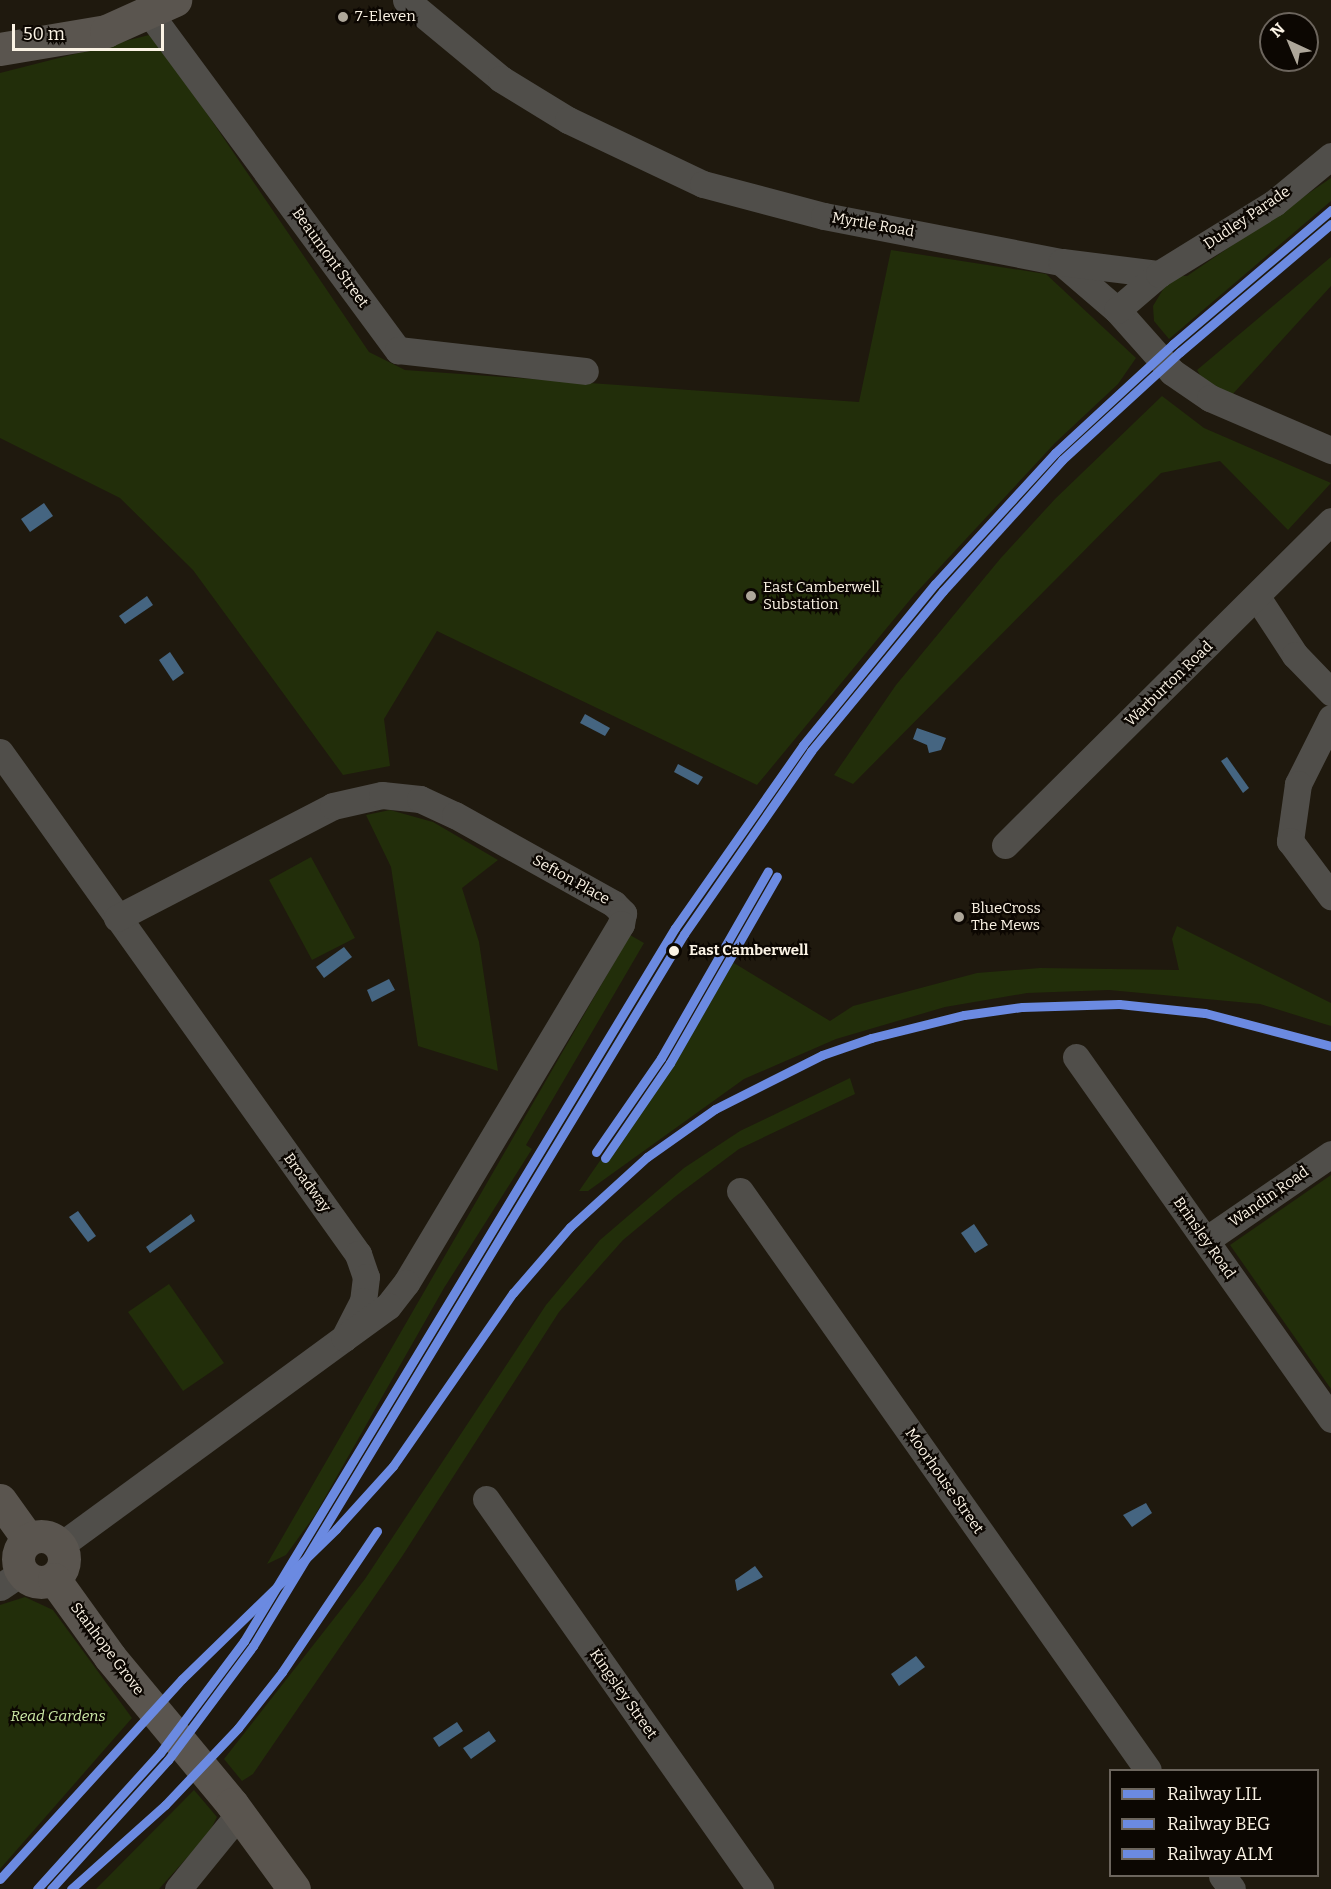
<!DOCTYPE html>
<style>
body{margin:0}
#map{position:relative;width:1331px;height:1889px;overflow:hidden;background:#1f190e;font-family:Bitter,serif}
div>[style]{position:absolute}
.green>*{inset:0;background:#222e0a}
.water>*{inset:0;background:#456581}
.minor>*{height:27px;margin:-13.5px;padding:0 13.5px;transform-origin:13.5px;border-radius:13.5px;background:#504e4a}
.major>*{height:33px;margin:-16.5px;padding:0 16.5px;transform-origin:16.5px;border-radius:16.5px;background:#5a554f}
.major>.ring{margin:-16.5px;padding:0;box-sizing:content-box;background:none;border:33px solid #5a554f;border-radius:50%}
.rail-1>*{height:9px;margin:-4.5px;padding:0 4.5px;transform-origin:4.5px;border-radius:4.5px;background:#6b8ae1}
.rail-2>*{height:9px;margin:-4.5px;padding:0 4.5px;transform-origin:4.5px;border-radius:4.5px;background:#6b8ae1}
.rail-3>*{height:9px;margin:-4.5px;padding:0 4.5px;transform-origin:4.5px;border-radius:4.5px;background:#6b8ae1}
.dots>*{width:16px;height:16px;translate:-50% -50%;box-sizing:border-box;border:3px solid #0c0702;border-radius:50%}
span{translate:-50% -50%;white-space:nowrap;text-align:center;line-height:1.15;-webkit-text-stroke:4.5px #0c0702;paint-order:stroke}
.poi-label{font-size:15px;color:#fbf3e5}
.left{translate:0 -50%;text-align:left}
.street-label{font-size:15px;color:#fbf3e5}
.stop-label{font-size:15px;color:#fbf3e5;font-weight:700}
.park-label{font-size:15px;color:#cdeaa7;font-style:italic}
.legend{position:absolute;left:1109px;top:1769px;width:210px;height:108px;box-sizing:border-box;background:#0c0702;border:2px solid #6c655d;margin:0;padding:8px 10px;list-style:none;font-size:18px;color:#fbf3e5}
.legend li{display:flex;align-items:center;gap:12px;height:30px}
.legend b{width:30px;border:2px solid #6c655d}
.north{position:absolute;left:1259px;top:12px;width:60px;height:60px;box-sizing:border-box;background:#0c0702;border:2px solid #6c655d;border-radius:50%;rotate:316deg;font-size:16px;font-weight:700;line-height:24px;text-align:center;color:#fbf3e5}
.north::after{content:'';display:block;margin:auto;width:21px;height:27px;background:#aea79a;clip-path:polygon(50% 0,100% 100%,50% 72%,0 100%)}
.scale{position:absolute;left:12px;top:24px;width:152px;height:27px;box-sizing:border-box;border:3px solid #fbf3e5;border-top:0;padding-left:8px;font-size:18px;line-height:21px;white-space:nowrap;color:#fbf3e5;-webkit-text-stroke:4px #0c0702;paint-order:stroke}
</style>
<div id="map">
<div class="green">
<div style="clip-path:polygon(153px 34px,369px 352px,405px 370px,859px 402px,891px 250px,1046px 274px,1136px 358px,1118px 384px,1055px 443px,914px 595px,757px 785px,437px 631px,384px 719px,390px 766px,343px 775px,193px 570px,120px 498px,0 438px,0 73px)"></div>
<div style="clip-path:polygon(1331px 178px,1331px 201px,1169px 339px,1154px 321px,1153px 306px,1171px 276px,1187px 276px)"></div>
<div style="clip-path:polygon(1331px 257px,1331px 286px,1231px 396px,1202px 378px,1197px 370px)"></div>
<div style="clip-path:polygon(1162px 396px,1204px 428px,1331px 483px,1288px 530px,1220px 461px,1161px 473px,853px 784px,834px 775px,896px 685px,1000px 559px,1055px 499px)"></div>
<div style="clip-path:polygon(390px 810px,433px 822px,498px 860px,462px 888px,479px 942px,498px 1071px,418px 1046px,391px 867px,366px 815px)"></div>
<div style="clip-path:polygon(311px 857px,355px 938px,312px 960px,269px 880px)"></div>
<div style="clip-path:polygon(1177px 926px,1331px 1003px,1331px 1026px,1260px 1004px,1109px 990px,1027px 993px,945px 1007px,836px 1039px,744px 1079px,588px 1191px,579px 1191px,699px 1018px,729px 960px,830px 1021px,853px 1006px,977px 973px,1040px 968px,1179px 970px,1172px 939px)"></div>
<div style="clip-path:polygon(630px 935px,644px 943px,526px 1145px,532px 1149px,444px 1288px,315px 1515px,286px 1555px,267px 1564px)"></div>
<div style="clip-path:polygon(850px 1078px,855px 1094px,739px 1149px,676px 1196px,623px 1240px,559px 1312px,403px 1555px,253px 1774px,242px 1781px,224px 1759px,365px 1579px,546px 1305px,600px 1240px,684px 1168px,740px 1131px)"></div>
<div style="clip-path:polygon(1331px 1175px,1331px 1389px,1230px 1245px)"></div>
<div style="clip-path:polygon(169px 1284px,224px 1363px,183px 1391px,128px 1312px)"></div>
<div style="clip-path:polygon(25px 1597px,53px 1610px,132px 1718px,0 1869px,0 1605px)"></div>
<div style="clip-path:polygon(194px 1790px,217px 1817px,209px 1833px,159px 1889px,96px 1889px)"></div>
</div>
<div class="water">
<div style="clip-path:polygon(44px 503px,53px 516px,30px 532px,21px 519px)"></div>
<div style="clip-path:polygon(147px 596px,153px 605px,125px 624px,119px 616px)"></div>
<div style="clip-path:polygon(170px 652px,184px 673px,173px 681px,159px 660px)"></div>
<div style="clip-path:polygon(585px 714px,610px 728px,605px 736px,580px 723px)"></div>
<div style="clip-path:polygon(917px 728px,946px 738px,941px 750px,929px 753px,927px 745px,913px 739px)"></div>
<div style="clip-path:polygon(1227px 757px,1249px 788px,1243px 793px,1221px 761px)"></div>
<div style="clip-path:polygon(678px 764px,703px 777px,698px 785px,674px 772px)"></div>
<div style="clip-path:polygon(344px 947px,352px 957px,324px 978px,316px 967px)"></div>
<div style="clip-path:polygon(389px 979px,395px 990px,372px 1002px,367px 990px)"></div>
<div style="clip-path:polygon(78px 1211px,96px 1236px,88px 1242px,69px 1217px)"></div>
<div style="clip-path:polygon(191px 1214px,195px 1221px,150px 1253px,146px 1247px)"></div>
<div style="clip-path:polygon(974px 1224px,988px 1245px,975px 1253px,961px 1233px)"></div>
<div style="clip-path:polygon(1146px 1503px,1152px 1513px,1132px 1527px,1123px 1515px)"></div>
<div style="clip-path:polygon(755px 1566px,763px 1577px,737px 1591px,735px 1580px)"></div>
<div style="clip-path:polygon(916px 1656px,925px 1667px,899px 1686px,891px 1674px)"></div>
<div style="clip-path:polygon(457px 1722px,463px 1731px,439px 1747px,433px 1738px)"></div>
<div style="clip-path:polygon(489px 1731px,496px 1741px,471px 1759px,463px 1748px)"></div>
</div>
<div class="minor">
<div style="left:406px;top:0;width:124px;rotate:39.7deg"></div>
<div style="left:501px;top:79px;width:79px;rotate:31.5deg"></div>
<div style="left:568px;top:120px;width:149px;rotate:25.4deg"></div>
<div style="left:703px;top:184px;width:125px;rotate:14.8deg"></div>
<div style="left:824px;top:216px;width:241px;rotate:11deg"></div>
<div style="left:1061px;top:262px;width:74px;rotate:40.6deg"></div>
<div style="left:1117px;top:310px;width:83px;rotate:48.4deg"></div>
<div style="left:1172px;top:372px;width:46px;rotate:34.4deg"></div>
<div style="left:1210px;top:398px;width:132px;rotate:23.3deg"></div>
<div style="left:150px;top:14px;width:418px;rotate:53.6deg"></div>
<div style="left:398px;top:350px;width:188px;rotate:6.4deg"></div>
<div style="left:1062px;top:262px;width:98px;rotate:7.1deg"></div>
<div style="left:1117px;top:310px;width:55px;rotate:-40.6deg"></div>
<div style="left:1159px;top:274px;width:135px;rotate:-31.7deg"></div>
<div style="left:1274px;top:203px;width:74px;rotate:-39.5deg"></div>
<div style="left:1257px;top:597px;width:69px;rotate:56.8deg"></div>
<div style="left:1295px;top:655px;width:52px;rotate:45.8deg"></div>
<div style="left:1331px;top:718px;width:74px;rotate:116.6deg"></div>
<div style="left:1298px;top:784px;width:58px;rotate:98deg"></div>
<div style="left:1290px;top:841px;width:69px;rotate:53.3deg"></div>
<div style="left:0;top:752px;width:617px;rotate:54.51deg"></div>
<div style="left:358px;top:1254px;width:24px;rotate:71deg"></div>
<div style="left:366px;top:1277px;width:24px;rotate:97deg"></div>
<div style="left:363px;top:1301px;width:42px;rotate:117.2deg"></div>
<div style="left:344px;top:1338px;width:352px;rotate:143.8deg"></div>
<div style="left:1005px;top:845px;width:460px;rotate:-44.8deg"></div>
<div style="left:117px;top:918px;width:243px;rotate:-27.4deg"></div>
<div style="left:333px;top:806px;width:50px;rotate:-12.7deg"></div>
<div style="left:382px;top:795px;width:38px;rotate:6deg"></div>
<div style="left:420px;top:799px;width:38px;rotate:25deg"></div>
<div style="left:455px;top:815px;width:182px;rotate:29.2deg"></div>
<div style="left:614px;top:904px;width:13px;rotate:45deg"></div>
<div style="left:623px;top:913px;width:11px;rotate:100deg"></div>
<div style="left:621px;top:924px;width:418px;rotate:120.9deg"></div>
<div style="left:406px;top:1283px;width:29px;rotate:128deg"></div>
<div style="left:388px;top:1306px;width:54px;rotate:144deg"></div>
<div style="left:1076px;top:1057px;width:443px;rotate:54.8deg"></div>
<div style="left:740px;top:1191px;width:708px;rotate:54.83deg"></div>
<div style="left:1206px;top:1240px;width:152px;rotate:-34.5deg"></div>
<div style="left:486px;top:1499px;width:477px;rotate:54.9deg"></div>
<div style="left:0;top:1587px;width:27px;rotate:-34deg"></div>
<div style="left:1222px;top:1876px;width:16px;rotate:52deg"></div>
<div style="left:178px;top:1889px;width:97px;rotate:-50.9deg"></div>
</div>
<div class="major">
<div style="left:0;top:49px;width:108px;rotate:-9.6deg"></div>
<div style="left:106px;top:31px;width:76px;rotate:-24.2deg"></div>
<div style="left:0;top:1500px;width:48px;rotate:54.3deg"></div>
<div class="ring" style="left:18px;top:1536px;width:13px;height:13px"></div>
<div style="left:54px;top:1579px;width:96px;rotate:54.3deg"></div>
<div style="left:110px;top:1657px;width:191px;rotate:50.3deg"></div>
<div style="left:232px;top:1804px;width:105px;rotate:53.9deg"></div>
</div>
<div class="rail-1">
<div style="left:596px;top:1152px;width:114px;rotate:-55.3deg"></div>
<div style="left:661px;top:1058px;width:215px;rotate:-60.2deg"></div>
<div style="left:37px;top:1889px;width:183px;rotate:-47.9deg"></div>
<div style="left:160px;top:1753px;width:140px;rotate:-53.1deg"></div>
<div style="left:244px;top:1641px;width:833px;rotate:-58.85deg"></div>
<div style="left:675px;top:928px;width:223px;rotate:-55deg"></div>
<div style="left:803px;top:745px;width:208px;rotate:-50.7deg"></div>
<div style="left:935px;top:584px;width:178px;rotate:-47.5deg"></div>
<div style="left:1055px;top:453px;width:161px;rotate:-42.7deg"></div>
<div style="left:1173px;top:344px;width:207px;rotate:-40.3deg"></div>
</div>
<div class="rail-2">
<div style="left:605px;top:1158px;width:115px;rotate:-55.6deg"></div>
<div style="left:670px;top:1063px;width:215px;rotate:-60.2deg"></div>
<div style="left:51px;top:1889px;width:174px;rotate:-47.8deg"></div>
<div style="left:168px;top:1760px;width:142px;rotate:-53.3deg"></div>
<div style="left:253px;top:1646px;width:832px;rotate:-58.81deg"></div>
<div style="left:684px;top:934px;width:223px;rotate:-55.2deg"></div>
<div style="left:811px;top:751px;width:207px;rotate:-50.5deg"></div>
<div style="left:943px;top:591px;width:177px;rotate:-47.7deg"></div>
<div style="left:1062px;top:460px;width:160px;rotate:-42.5deg"></div>
<div style="left:1180px;top:352px;width:198px;rotate:-40.3deg"></div>
</div>
<div class="rail-3">
<div style="left:0;top:1879px;width:270px;rotate:-47.7deg"></div>
<div style="left:182px;top:1679px;width:215px;rotate:-44.2deg"></div>
<div style="left:336px;top:1529px;width:85px;rotate:-47.9deg"></div>
<div style="left:393px;top:1466px;width:211px;rotate:-55.3deg"></div>
<div style="left:513px;top:1293px;width:87px;rotate:-49.2deg"></div>
<div style="left:570px;top:1227px;width:104px;rotate:-42.3deg"></div>
<div style="left:647px;top:1157px;width:83px;rotate:-35.2deg"></div>
<div style="left:715px;top:1109px;width:120px;rotate:-26.8deg"></div>
<div style="left:822px;top:1055px;width:52px;rotate:-19.1deg"></div>
<div style="left:871px;top:1038px;width:96px;rotate:-13.9deg"></div>
<div style="left:964px;top:1015px;width:59px;rotate:-7.9deg"></div>
<div style="left:1022px;top:1007px;width:97px;rotate:-1.8deg"></div>
<div style="left:1119px;top:1004px;width:86px;rotate:6deg"></div>
<div style="left:1205px;top:1013px;width:130px;rotate:14.7deg"></div>
<div style="left:71px;top:1889px;width:126px;rotate:-41.8deg"></div>
<div style="left:165px;top:1805px;width:106px;rotate:-46.5deg"></div>
<div style="left:238px;top:1728px;width:71px;rotate:-51.8deg"></div>
<div style="left:282px;top:1672px;width:170px;rotate:-56deg"></div>
</div>
<div class="dots">
<div style="left:343px;top:17px;background:#aea79a"></div>
<div style="left:751px;top:596px;background:#aea79a"></div>
<div style="left:959px;top:917px;background:#aea79a"></div>
<div style="left:674px;top:951px;background:#fbf3e5"></div>
</div>
<div class="poi-label">
<span class="left" style="left:355px;top:17px">7-Eleven</span>
<span class="left" style="left:763px;top:596px">East Camberwell<br>Substation</span>
<span class="left" style="left:971px;top:917px">BlueCross<br>The Mews</span>
</div>
<div class="street-label">
<span style="left:1247px;top:218px;rotate:-34deg">Dudley Parade</span>
<span style="left:873px;top:225px;rotate:10deg">Myrtle Road</span>
<span style="left:330px;top:258px;rotate:54deg">Beaumont Street</span>
<span style="left:1169px;top:684px;rotate:-44deg">Warburton Road</span>
<span style="left:571px;top:880px;rotate:29deg">Sefton Place</span>
<span style="left:307px;top:1183px;rotate:54deg">Broadway</span>
<span style="left:1269px;top:1197px;rotate:-35deg">Wandin Road</span>
<span style="left:1204px;top:1238px;rotate:55deg">Brinsley Road</span>
<span style="left:944px;top:1481px;rotate:55deg">Moorhouse Street</span>
<span style="left:107px;top:1649px;rotate:53deg">Stanhope Grove</span>
<span style="left:623px;top:1694px;rotate:55deg">Kingsley Street</span>
</div>
<div class="stop-label">
<span class="left" style="left:689px;top:951px">East Camberwell</span>
</div>
<div class="park-label">
<span style="left:58px;top:1717px">Read Gardens</span>
</div>
<ul class="legend">
<li><b style="height:8px;background:#6b8ae1"></b>Railway LIL</li>
<li><b style="height:8px;background:#6b8ae1"></b>Railway BEG</li>
<li><b style="height:8px;background:#6b8ae1"></b>Railway ALM</li>
</ul>
<div class="north">N</div>
<div class="scale">50 m</div>
</div>
